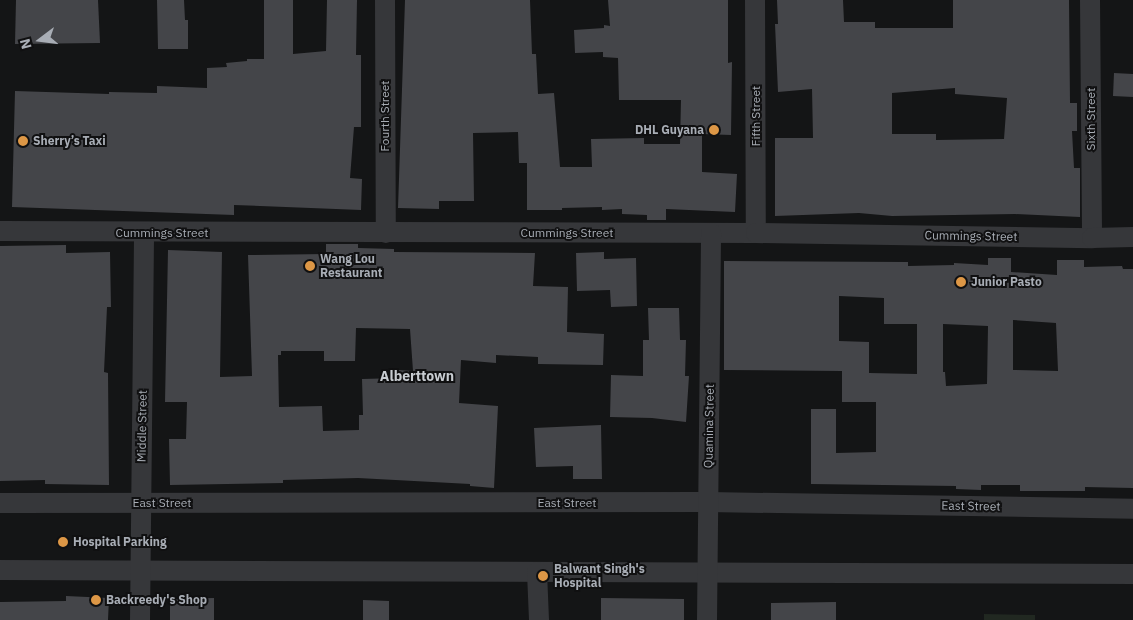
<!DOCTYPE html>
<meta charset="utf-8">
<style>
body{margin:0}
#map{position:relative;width:1133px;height:620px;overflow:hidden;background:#141516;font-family:"IBM Plex Sans",sans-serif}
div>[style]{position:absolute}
.green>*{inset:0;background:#212821}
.building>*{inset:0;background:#444549}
.minor>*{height:20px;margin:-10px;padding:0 10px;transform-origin:10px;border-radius:10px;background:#36373a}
.dots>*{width:14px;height:14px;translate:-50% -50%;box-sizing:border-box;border:2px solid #101011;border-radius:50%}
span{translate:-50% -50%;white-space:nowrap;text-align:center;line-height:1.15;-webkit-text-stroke:4px #101011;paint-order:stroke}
.street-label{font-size:12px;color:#a8adb5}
.poi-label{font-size:12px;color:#a8adb5;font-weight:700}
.right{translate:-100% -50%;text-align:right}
.left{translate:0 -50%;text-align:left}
.neighbourhood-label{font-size:14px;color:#c8ccd1;font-weight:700}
.north{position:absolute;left:15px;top:15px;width:50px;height:50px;-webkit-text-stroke:4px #101011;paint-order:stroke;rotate:255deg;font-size:14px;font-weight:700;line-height:20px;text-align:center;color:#a8adb5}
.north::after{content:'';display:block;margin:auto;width:18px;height:22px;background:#a8adb5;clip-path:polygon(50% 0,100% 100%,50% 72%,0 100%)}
</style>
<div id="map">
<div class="green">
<div style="clip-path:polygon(984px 614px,1035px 615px,1035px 620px,984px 620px)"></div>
</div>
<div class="building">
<div style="clip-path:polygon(16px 0,98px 0,100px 43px,15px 44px)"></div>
<div style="clip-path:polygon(157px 0,184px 0,185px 20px,188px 20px,188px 49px,158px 49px)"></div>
<div style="clip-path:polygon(264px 0,293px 0,293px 54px,326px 51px,327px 0,357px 0,356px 55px,361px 55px,361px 127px,354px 127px,350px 178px,362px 179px,361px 210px,234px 205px,234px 215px,12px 207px,15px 91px,109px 94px,109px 92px,157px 93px,157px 86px,207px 88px,207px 68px,227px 67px,226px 63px,247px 61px,247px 59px,264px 59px)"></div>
<div style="clip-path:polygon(405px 0,530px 0,532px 54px,536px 54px,538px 94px,554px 93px,560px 167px,592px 167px,591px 139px,644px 138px,644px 144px,680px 144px,681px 100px,619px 100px,618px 58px,603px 57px,603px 52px,575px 53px,574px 30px,604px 28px,604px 25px,610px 26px,608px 0,728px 0,728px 63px,732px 62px,731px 135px,702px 134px,702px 172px,737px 174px,735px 212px,666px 209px,666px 220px,647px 220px,647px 215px,622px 214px,622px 209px,602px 210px,602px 207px,562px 208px,562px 210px,527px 210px,527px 163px,519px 163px,518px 132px,473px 133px,474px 201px,439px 201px,439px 209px,398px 208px)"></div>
<div style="clip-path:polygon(evenodd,777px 0,843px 0,844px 22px,875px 22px,875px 28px,953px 28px,953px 0,1069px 0,1070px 103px,1077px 103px,1077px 131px,1072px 131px,1074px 168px,1080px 168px,1080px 217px,1015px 214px,892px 216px,859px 213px,775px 216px,775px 138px,813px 138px,812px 89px,778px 92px,775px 24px,778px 24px,777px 0,955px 88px,955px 94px,1007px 98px,1004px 139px,936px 140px,936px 134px,892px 134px,892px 93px,955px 88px)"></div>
<div style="clip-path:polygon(1114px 73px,1133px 74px,1133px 97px,1113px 96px)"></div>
<div style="clip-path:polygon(evenodd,326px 244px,358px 244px,358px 248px,394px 249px,394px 252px,535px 253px,533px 286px,568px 287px,567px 332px,604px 334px,603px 365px,538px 364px,538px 357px,496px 355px,496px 363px,461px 360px,459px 403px,498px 406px,494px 488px,470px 486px,470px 484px,358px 478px,283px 480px,283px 483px,170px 485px,169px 439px,186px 439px,187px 402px,165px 402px,168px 250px,222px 252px,220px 377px,252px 376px,248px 255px,326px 254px,326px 244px,356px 328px,410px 329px,413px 371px,399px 370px,398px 378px,362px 379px,363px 415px,359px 415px,359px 430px,323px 431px,322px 406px,279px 407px,278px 355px,281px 355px,281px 351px,324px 351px,324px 361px,355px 361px,356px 328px)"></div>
<div style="clip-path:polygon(66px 245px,66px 253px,110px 252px,111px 307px,107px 307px,104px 372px,108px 373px,109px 485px,45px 484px,45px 480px,0 481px,0 246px)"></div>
<div style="clip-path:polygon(604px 252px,604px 259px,636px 258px,637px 306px,611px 307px,610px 290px,577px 291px,576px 253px)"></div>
<div style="clip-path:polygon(evenodd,988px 258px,1011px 258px,1011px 272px,1057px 275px,1057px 260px,1084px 260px,1084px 267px,1122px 266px,1123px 269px,1133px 269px,1133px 488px,1085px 487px,1085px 491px,1020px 491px,1020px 485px,981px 485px,981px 490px,956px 489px,956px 486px,811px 484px,811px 409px,836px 409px,836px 453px,876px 452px,876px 402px,842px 402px,842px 371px,724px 370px,724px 261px,908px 262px,908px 266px,954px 265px,954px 263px,988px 265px,988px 258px,839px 296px,884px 298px,884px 324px,917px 324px,917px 374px,869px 373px,869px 342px,839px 341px,839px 296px,988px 258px,1013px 320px,1056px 323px,1058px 371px,1013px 370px,1013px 320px,988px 258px,943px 324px,988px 326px,987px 384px,946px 386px,945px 372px,943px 372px,943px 324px)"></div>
<div style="clip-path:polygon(648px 308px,679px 308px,680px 340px,686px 340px,685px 376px,689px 376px,686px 422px,652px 418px,610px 417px,611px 375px,643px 376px,643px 340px,649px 340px)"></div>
<div style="clip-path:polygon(601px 425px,602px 479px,573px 479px,573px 466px,536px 467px,534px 428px)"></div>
<div style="clip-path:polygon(66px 596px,109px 598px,108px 620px,0 620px,0 602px,66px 601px)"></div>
<div style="clip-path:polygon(214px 598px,214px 620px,170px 620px,170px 599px)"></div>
<div style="clip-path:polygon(601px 598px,684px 599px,684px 620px,601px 620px)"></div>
<div style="clip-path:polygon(363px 600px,389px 601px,389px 620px,363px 620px)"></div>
<div style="clip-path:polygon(836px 602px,836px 620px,771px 620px,771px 603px)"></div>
</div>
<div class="minor">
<div style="left:385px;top:0;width:233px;rotate:89.8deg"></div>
<div style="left:755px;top:0;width:233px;rotate:89.8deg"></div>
<div style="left:1090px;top:0;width:238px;rotate:89.5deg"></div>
<div style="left:0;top:231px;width:756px;rotate:0.15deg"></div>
<div style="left:756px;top:233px;width:336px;rotate:0.9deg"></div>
<div style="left:1092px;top:238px;width:41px;rotate:-1.4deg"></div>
<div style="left:0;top:503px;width:708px;rotate:-0.08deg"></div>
<div style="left:708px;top:502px;width:425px;rotate:0.9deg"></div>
<div style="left:0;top:570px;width:1133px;rotate:0.2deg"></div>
<div style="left:537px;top:572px;width:48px;rotate:87.6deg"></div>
<div style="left:140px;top:620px;width:387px;rotate:-89.4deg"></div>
<div style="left:707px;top:620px;width:387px;rotate:-89.4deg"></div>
</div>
<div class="dots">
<div style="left:714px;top:130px;background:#dd9746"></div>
<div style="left:23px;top:141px;background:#dd9746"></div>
<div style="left:310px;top:266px;background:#dd9746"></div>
<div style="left:961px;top:282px;background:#dd9746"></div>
<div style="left:63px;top:542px;background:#dd9746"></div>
<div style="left:543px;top:576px;background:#dd9746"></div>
<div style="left:96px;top:600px;background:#dd9746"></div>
</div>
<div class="street-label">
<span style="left:385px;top:116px;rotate:-90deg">Fourth Street</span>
<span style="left:756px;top:116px;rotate:-90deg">Fifth Street</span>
<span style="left:1091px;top:119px;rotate:-90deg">Sixth Street</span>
<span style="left:162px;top:233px">Cummings Street</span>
<span style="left:567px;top:233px">Cummings Street</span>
<span style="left:971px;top:236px;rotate:1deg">Cummings Street</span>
<span style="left:142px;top:426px;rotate:-89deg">Middle Street</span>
<span style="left:709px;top:426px;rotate:-89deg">Quamina Street</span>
<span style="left:162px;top:503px">East Street</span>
<span style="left:567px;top:503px">East Street</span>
<span style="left:971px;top:506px;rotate:1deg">East Street</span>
</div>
<div class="poi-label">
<span class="right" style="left:704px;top:130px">DHL Guyana</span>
<span class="left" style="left:33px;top:141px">Sherry’s Taxi</span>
<span class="left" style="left:320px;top:266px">Wang Lou<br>Restaurant</span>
<span class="left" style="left:971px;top:282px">Junior Pasto</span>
<span class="left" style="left:73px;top:542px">Hospital Parking</span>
<span class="left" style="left:554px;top:576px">Balwant Singh's<br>Hospital</span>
<span class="left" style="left:106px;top:600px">Backreedy's Shop</span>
</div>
<div class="neighbourhood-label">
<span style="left:417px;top:376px">Alberttown</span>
</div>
<div class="north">N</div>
</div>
